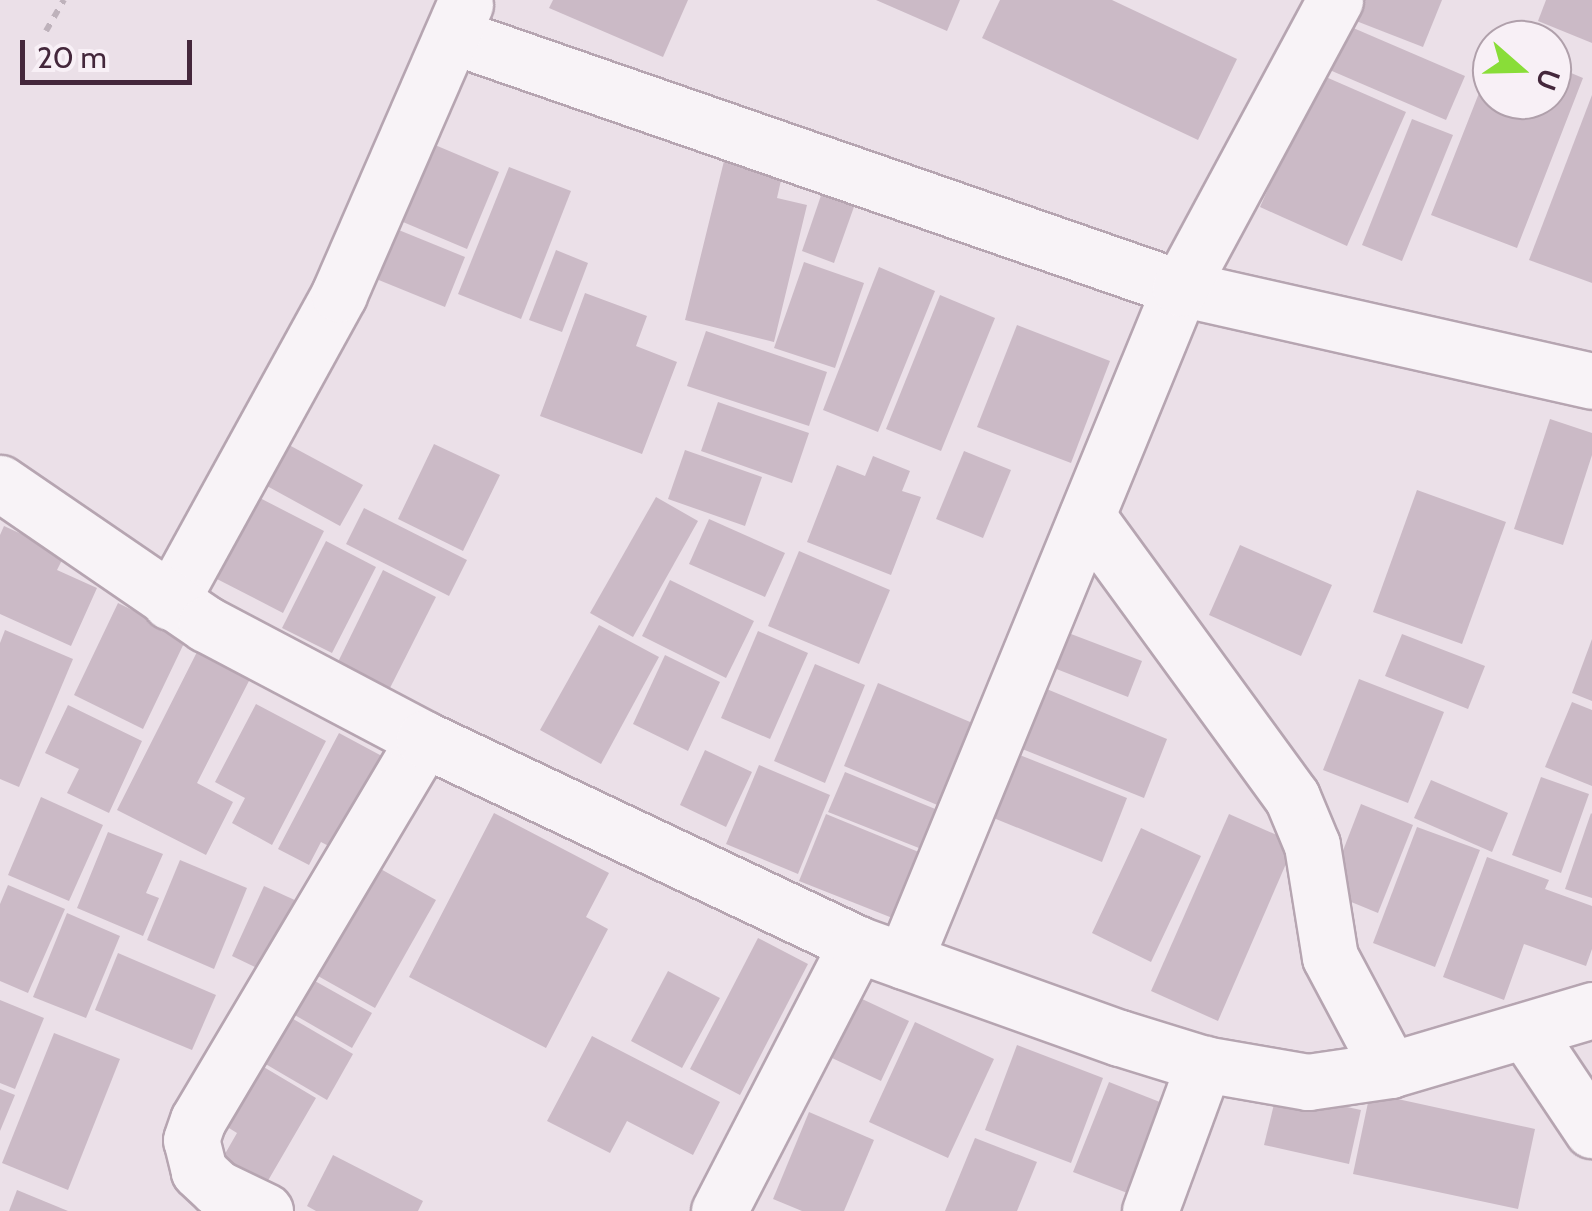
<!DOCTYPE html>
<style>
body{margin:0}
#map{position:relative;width:1592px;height:1211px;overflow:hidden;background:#ebe0e8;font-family:Cabin,sans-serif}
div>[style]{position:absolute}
.building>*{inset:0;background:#cbbac6}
.path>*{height:6px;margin-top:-3px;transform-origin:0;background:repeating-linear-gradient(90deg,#beb2bb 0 8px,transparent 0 16px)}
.roads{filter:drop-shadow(2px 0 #b6a5b1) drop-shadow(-2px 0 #b6a5b1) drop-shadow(0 2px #b6a5b1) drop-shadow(0 -2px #b6a5b1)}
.minor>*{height:55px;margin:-27.5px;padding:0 27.5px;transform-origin:27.5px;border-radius:27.5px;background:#f8f3f7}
.tertiary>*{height:55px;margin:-27.5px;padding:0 27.5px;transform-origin:27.5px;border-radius:27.5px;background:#f8f3f7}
span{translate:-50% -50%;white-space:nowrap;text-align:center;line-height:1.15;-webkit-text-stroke:8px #f8f0f6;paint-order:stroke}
.north{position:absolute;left:1472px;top:20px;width:100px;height:100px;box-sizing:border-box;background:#f8f0f6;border:2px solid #b0a0ab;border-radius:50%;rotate:110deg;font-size:28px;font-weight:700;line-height:40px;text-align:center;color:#44273b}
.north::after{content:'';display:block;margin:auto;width:35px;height:45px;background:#89dd38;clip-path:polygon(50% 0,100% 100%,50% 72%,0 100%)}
.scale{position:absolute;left:20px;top:40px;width:172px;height:45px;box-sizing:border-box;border:5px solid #44273b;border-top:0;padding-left:12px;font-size:30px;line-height:35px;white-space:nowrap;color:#44273b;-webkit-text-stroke:8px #f8f0f6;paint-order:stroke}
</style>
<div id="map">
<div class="building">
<div style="clip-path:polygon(553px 0,688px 0,663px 57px,549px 8px)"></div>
<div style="clip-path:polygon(876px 0,960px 0,947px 31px)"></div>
<div style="clip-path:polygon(1000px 0,1112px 0,1237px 59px,1198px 140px,982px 38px)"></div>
<div style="clip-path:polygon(1358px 0,1442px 0,1423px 47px,1351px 19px)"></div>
<div style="clip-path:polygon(1546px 0,1592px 0,1592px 43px,1538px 21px)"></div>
<div style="clip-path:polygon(1344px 24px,1465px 76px,1446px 120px,1325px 68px)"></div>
<div style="clip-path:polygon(1492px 60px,1492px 100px,1552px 100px,1552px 65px,1583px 78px,1517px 248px,1431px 215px)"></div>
<div style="clip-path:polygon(1319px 74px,1406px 112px,1347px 246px,1260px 207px)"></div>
<div style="clip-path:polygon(1592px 95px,1592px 283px,1529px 260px)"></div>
<div style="clip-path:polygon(1412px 119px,1453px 135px,1402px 261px,1362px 245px)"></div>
<div style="clip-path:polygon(435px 145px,499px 172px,467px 249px,403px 222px)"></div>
<div style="clip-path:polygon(724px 161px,782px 176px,777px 198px,807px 205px,774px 342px,685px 320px)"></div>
<div style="clip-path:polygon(509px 167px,571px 191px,521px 319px,458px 294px)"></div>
<div style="clip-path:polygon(827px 178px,860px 190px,834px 263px,802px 251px)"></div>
<div style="clip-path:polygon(384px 224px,465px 257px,445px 307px,364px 274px)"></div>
<div style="clip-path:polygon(556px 250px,588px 263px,562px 332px,529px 320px)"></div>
<div style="clip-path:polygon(804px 262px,864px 283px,835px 368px,774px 348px)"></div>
<div style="clip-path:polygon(879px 267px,935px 291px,878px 432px,823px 410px)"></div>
<div style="clip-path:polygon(585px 293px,647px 316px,636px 346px,677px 362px,642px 454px,540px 416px)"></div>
<div style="clip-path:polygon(940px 295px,995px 318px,941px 451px,886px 429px)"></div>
<div style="clip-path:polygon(1017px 325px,1110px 361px,1071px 463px,977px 427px)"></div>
<div style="clip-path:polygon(706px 331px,827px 372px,809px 426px,687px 386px)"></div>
<div style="clip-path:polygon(718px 402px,809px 433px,792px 483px,701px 451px)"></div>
<div style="clip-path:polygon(1550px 419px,1592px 433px,1592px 455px,1563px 545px,1514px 529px)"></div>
<div style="clip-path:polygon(434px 444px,500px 475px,463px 551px,398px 519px)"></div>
<div style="clip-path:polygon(289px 445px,363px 485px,340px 526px,267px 486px)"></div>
<div style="clip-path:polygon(685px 450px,762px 477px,745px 526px,668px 499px)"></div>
<div style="clip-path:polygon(964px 451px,1011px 470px,983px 538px,936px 519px)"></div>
<div style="clip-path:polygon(873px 456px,910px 471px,902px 491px,921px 497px,891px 575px,807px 542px,837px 465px,865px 476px)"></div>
<div style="clip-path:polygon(1417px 490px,1506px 522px,1462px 644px,1373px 612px)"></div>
<div style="clip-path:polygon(256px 496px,324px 531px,283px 613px,215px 578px)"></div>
<div style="clip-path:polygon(656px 497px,698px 521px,633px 637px,590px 613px)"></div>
<div style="clip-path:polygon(364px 508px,467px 560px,449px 596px,346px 544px)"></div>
<div style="clip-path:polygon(709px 519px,785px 553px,765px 597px,689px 564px)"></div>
<div style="clip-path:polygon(4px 526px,65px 554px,57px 570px,97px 588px,71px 646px,0 614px,0 535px)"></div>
<div style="clip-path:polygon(326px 541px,376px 567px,332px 653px,282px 628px)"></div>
<div style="clip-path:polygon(1240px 545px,1332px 585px,1301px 656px,1209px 615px)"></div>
<div style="clip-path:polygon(799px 551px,890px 590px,859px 664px,768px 626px)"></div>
<div style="clip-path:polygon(383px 570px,436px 597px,390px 688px,338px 662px)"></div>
<div style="clip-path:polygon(670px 580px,754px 621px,726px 678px,642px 636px)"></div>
<div style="clip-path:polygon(118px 603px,187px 637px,143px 729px,74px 695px)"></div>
<div style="clip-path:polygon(599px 625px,659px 657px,601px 764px,540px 730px)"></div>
<div style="clip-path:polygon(1050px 626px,1142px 661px,1128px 697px,1036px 661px)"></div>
<div style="clip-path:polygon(5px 630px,73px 659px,19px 787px,0 779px,0 643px)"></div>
<div style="clip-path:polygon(758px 631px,808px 653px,770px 739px,721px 718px)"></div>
<div style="clip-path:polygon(1402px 634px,1485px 666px,1468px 709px,1385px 676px)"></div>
<div style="clip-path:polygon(1592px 639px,1592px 701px,1572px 693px)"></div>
<div style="clip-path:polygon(198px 650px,251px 677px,197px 783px,233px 802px,206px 855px,117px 810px)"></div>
<div style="clip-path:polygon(665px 655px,720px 682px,688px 751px,633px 724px)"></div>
<div style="clip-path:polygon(815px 664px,865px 685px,825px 783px,774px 761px)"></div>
<div style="clip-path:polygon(1359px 679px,1444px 712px,1408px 803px,1323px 770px)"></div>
<div style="clip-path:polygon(1025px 680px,1167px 739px,1144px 798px,1000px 740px)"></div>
<div style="clip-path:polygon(878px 683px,982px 727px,947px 809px,844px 766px)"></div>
<div style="clip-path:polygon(1572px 702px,1592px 710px,1592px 786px,1545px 767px)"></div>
<div style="clip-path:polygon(256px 704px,326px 741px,272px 845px,232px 823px,245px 798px,215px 782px)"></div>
<div style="clip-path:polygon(68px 705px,142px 741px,109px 813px,67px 793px,79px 769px,45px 753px)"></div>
<div style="clip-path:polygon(339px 733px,393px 762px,344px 854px,321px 842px,309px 865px,278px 849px)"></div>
<div style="clip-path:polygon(1000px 747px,1127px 798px,1102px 862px,974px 810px)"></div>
<div style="clip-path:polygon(705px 750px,752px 772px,726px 827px,680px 805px)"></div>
<div style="clip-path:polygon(759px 765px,830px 795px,798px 874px,726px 844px)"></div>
<div style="clip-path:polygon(845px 772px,945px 813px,929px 852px,828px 812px)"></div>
<div style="clip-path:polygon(1541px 777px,1589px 794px,1561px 873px,1512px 855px)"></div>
<div style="clip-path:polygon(1431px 780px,1508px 813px,1492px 852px,1414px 818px)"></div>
<div style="clip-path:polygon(41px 797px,103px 825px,69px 901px,8px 875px)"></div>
<div style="clip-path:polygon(1361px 804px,1413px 825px,1378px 913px,1327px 892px)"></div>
<div style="clip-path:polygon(494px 813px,609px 873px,586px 917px,608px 929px,546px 1048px,409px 977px)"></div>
<div style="clip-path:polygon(1591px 813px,1592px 814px,1592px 898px,1565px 889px)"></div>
<div style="clip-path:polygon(826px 814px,926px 855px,900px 921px,799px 881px)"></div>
<div style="clip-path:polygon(1229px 814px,1295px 843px,1218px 1021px,1151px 991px)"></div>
<div style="clip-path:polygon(1417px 827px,1480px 850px,1435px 967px,1373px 943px)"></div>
<div style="clip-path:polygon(1141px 828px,1201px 856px,1151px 962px,1092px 933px)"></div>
<div style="clip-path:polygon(108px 832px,163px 854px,146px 893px,159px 898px,143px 936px,77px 908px)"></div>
<div style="clip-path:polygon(1487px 857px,1549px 880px,1545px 889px,1592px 906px,1592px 949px,1586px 966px,1524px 944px,1504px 1000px,1443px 977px)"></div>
<div style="clip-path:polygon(180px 860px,247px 888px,214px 969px,147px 940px)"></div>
<div style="clip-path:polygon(370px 863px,436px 900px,375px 1008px,309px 971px)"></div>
<div style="clip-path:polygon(8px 885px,65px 909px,28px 993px,0 981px,0 904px)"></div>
<div style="clip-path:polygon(264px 886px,310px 907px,278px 978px,232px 956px)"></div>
<div style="clip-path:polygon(67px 913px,120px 936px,86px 1018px,33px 997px)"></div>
<div style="clip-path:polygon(758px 938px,808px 964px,740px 1095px,690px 1069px)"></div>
<div style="clip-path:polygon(118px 953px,216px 995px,192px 1050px,95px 1010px)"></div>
<div style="clip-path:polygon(668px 971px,720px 998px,682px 1068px,631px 1041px)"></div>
<div style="clip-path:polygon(306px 976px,372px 1013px,352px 1048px,286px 1010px)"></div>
<div style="clip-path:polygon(860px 998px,909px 1021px,881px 1081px,832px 1058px)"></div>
<div style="clip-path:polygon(0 1000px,44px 1018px,15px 1089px,0 1083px)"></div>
<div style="clip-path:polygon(283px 1013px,353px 1054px,327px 1100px,257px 1059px)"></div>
<div style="clip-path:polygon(915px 1022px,994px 1059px,948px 1158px,869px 1122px)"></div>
<div style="clip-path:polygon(54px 1033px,120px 1059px,68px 1190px,2px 1163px)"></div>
<div style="clip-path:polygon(592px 1036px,720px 1102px,693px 1155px,627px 1121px,610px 1153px,547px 1121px)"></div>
<div style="clip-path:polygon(1017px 1045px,1103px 1078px,1071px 1163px,985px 1130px)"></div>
<div style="clip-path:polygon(250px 1059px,316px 1098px,262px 1191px,218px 1166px,237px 1133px,216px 1120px)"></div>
<div style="clip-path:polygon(1109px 1082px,1170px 1106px,1135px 1196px,1073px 1172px)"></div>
<div style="clip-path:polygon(0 1089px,15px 1095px,0 1131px)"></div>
<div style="clip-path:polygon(1277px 1092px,1361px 1110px,1349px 1164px,1264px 1145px)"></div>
<div style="clip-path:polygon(1370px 1093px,1535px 1129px,1518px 1209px,1353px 1174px)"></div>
<div style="clip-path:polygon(809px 1112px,874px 1140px,844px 1211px,802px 1211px,773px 1199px)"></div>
<div style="clip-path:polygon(975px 1138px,1037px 1162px,1017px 1211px,945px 1211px)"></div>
<div style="clip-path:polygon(333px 1155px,423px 1201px,418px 1211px,316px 1211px,307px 1206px)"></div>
<div style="clip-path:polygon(17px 1190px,68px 1211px,9px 1211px)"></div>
</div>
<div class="path">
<div style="left:46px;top:31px;width:36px;rotate:-60deg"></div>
</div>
<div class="roads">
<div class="minor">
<div style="left:453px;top:36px;width:769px;rotate:19.12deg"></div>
<div style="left:1180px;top:288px;width:422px;rotate:12.7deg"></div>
<div style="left:1087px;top:516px;width:348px;rotate:53.9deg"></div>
<div style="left:1292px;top:797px;width:52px;rotate:67.4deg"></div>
<div style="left:1312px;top:845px;width:113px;rotate:80.9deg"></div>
<div style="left:1330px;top:957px;width:128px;rotate:62deg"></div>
<div style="left:170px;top:602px;width:351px;rotate:-61.2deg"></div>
<div style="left:339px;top:294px;width:316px;rotate:-66.5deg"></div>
<div style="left:904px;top:961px;width:727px;rotate:-67.7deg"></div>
<div style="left:1180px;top:288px;width:327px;rotate:-61.7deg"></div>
<div style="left:1527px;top:1033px;width:117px;rotate:56.2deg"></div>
<div style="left:265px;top:1211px;width:53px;rotate:-154.4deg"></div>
<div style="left:217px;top:1188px;width:25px;rotate:-137deg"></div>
<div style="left:199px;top:1171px;width:32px;rotate:-104deg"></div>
<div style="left:191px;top:1140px;width:21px;rotate:-71deg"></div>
<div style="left:198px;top:1120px;width:443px;rotate:-59.3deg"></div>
<div style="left:719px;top:1211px;width:301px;rotate:-62.7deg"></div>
<div style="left:1150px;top:1211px;width:157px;rotate:-69.8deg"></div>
</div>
<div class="tertiary">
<div style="left:0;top:483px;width:250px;rotate:34.4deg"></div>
<div style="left:206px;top:624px;width:246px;rotate:27.8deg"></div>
<div style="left:424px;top:739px;width:479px;rotate:25.3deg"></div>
<div style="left:857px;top:944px;width:279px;rotate:19.7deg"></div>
<div style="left:1120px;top:1038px;width:88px;rotate:17.2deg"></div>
<div style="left:1204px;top:1064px;width:106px;rotate:9.8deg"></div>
<div style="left:1308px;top:1082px;width:83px;rotate:-8.3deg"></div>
<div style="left:1390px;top:1070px;width:211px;rotate:-16.5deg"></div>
</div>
</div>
<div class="north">U</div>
<div class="scale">20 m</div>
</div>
